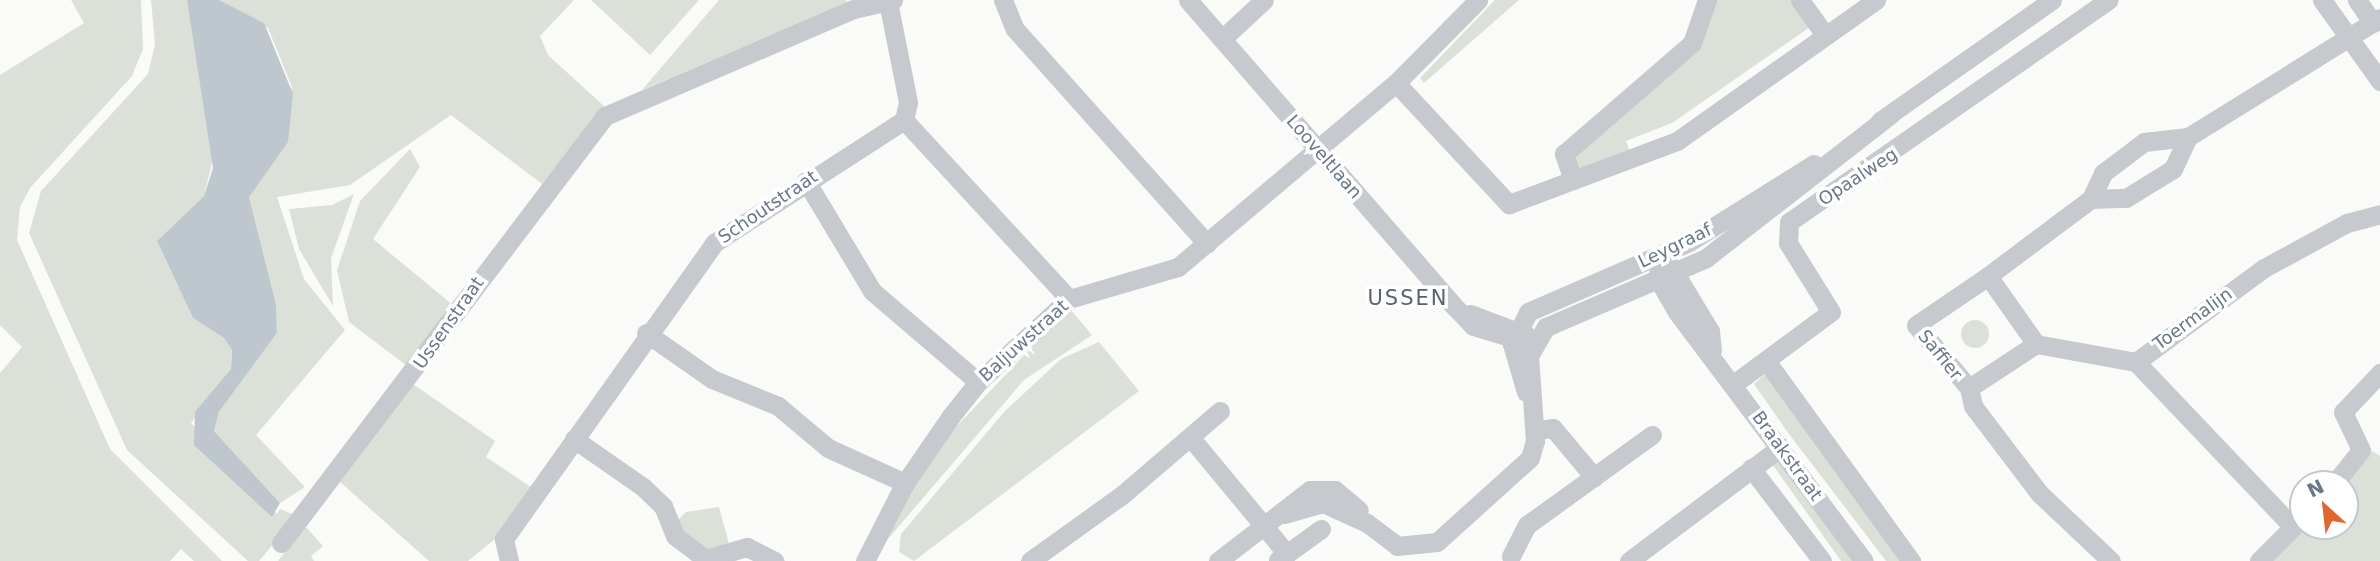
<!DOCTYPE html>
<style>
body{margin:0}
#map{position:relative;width:2380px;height:561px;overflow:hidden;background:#fafaf8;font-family:"DejaVu Sans",sans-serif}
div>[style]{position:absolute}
.green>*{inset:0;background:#dbe1d9}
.round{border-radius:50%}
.water>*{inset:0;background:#bec7cd}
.minor>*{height:19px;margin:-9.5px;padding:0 9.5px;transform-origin:9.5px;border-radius:9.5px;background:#c6c9cd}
span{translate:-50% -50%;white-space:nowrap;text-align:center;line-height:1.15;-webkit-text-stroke:7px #fff;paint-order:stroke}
.street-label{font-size:18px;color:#697888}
.quarter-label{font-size:21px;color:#57626d;letter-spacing:2px}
.north{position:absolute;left:2289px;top:470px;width:70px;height:70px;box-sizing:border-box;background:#fff;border:2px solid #c3c9cf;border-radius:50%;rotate:333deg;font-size:19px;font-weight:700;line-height:28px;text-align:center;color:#697888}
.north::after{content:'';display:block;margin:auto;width:24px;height:32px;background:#e16730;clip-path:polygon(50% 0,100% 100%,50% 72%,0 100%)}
</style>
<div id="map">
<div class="green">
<div style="clip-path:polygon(71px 0,141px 0,143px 49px,132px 76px,30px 188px,20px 207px,17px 240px,110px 449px,222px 561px,194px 561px,181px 549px,170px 561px,0 561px,0 373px,22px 347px,0 325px,0 75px,84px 23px)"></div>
<div style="clip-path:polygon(151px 0,187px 0,214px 154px,204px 196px,157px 241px,193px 318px,224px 338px,232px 350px,231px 369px,191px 423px,277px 514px,280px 509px,297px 516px,259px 561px,248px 561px,127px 450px,29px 233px,41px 191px,148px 74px,155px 44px)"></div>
<div style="clip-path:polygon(219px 0,574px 0,540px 36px,548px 55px,605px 107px,542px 184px,451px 115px,350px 185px,277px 197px,304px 279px,345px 330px,256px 435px,305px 487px,280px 503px,214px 431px,219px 412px,277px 333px,276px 304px,249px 197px,292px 87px,268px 28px)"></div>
<div style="clip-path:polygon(591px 0,699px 0,650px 55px)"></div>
<div style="clip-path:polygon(719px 0,846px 0,847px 3px,642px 90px)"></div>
<div style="clip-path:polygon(1495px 0,1519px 0,1424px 83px,1420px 78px)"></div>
<div style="clip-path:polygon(1713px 0,1796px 0,1813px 25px,1672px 123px,1626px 141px,1630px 152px,1578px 172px,1572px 158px,1690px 49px)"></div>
<div style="clip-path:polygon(410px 149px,420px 167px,373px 239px,454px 306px,411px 369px,349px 322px,337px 270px,360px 201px)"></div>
<div style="clip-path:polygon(354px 194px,331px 258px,333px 306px,299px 249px,289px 209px,332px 205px)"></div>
<div style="clip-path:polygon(1069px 308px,1092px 335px,1024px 380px,888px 539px,909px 492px,954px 429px)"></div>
<div class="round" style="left:1961px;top:320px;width:28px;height:28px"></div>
<div style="clip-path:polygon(1099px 342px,1139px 391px,914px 561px,899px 552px,901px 534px,1005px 411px,1061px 359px)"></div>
<div style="clip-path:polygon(1765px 374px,1904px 561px,1886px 561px,1789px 434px,1754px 384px)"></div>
<div style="clip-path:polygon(413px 384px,495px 441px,486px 457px,534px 489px,500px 535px,468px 561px,429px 561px,340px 482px)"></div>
<div style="clip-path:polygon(2372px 451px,2380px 456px,2380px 561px,2266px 561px,2303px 526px,2345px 526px,2345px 484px,2340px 484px)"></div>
<div style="clip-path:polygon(1776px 457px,1857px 561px,1841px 561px,1770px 461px)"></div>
<div style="clip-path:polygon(719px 507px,729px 544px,716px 554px,680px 533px,676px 522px,686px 512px)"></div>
<div style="clip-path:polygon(305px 526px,323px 546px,311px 556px,314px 561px,278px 561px)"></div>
</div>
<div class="water">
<div style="clip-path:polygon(187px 0,219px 0,264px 23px,293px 94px,288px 142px,249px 197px,276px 304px,277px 333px,219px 412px,214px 431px,280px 503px,272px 517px,194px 445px,195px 412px,231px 369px,232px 350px,224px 338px,193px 318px,157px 241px,204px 196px,213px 168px)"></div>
</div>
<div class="minor">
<div style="left:1003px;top:0;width:31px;rotate:68deg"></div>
<div style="left:1015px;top:29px;width:288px;rotate:48.2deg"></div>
<div style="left:1188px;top:0;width:403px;rotate:49deg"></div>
<div style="left:1452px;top:304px;width:30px;rotate:46deg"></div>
<div style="left:1473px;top:326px;width:52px;rotate:16.7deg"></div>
<div style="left:1800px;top:0;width:43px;rotate:54.5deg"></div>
<div style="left:2322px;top:0;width:100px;rotate:54.4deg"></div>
<div style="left:2357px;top:0;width:28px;rotate:55deg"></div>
<div style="left:1222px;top:39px;width:57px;rotate:-42.9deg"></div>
<div style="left:1396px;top:83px;width:166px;rotate:47deg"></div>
<div style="left:1509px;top:204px;width:179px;rotate:-20.6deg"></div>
<div style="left:1677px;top:141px;width:244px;rotate:-35.3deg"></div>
<div style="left:904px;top:120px;width:243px;rotate:47.3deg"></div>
<div style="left:1880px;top:121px;width:210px;rotate:-35.1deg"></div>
<div style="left:1573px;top:180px;width:28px;rotate:-109deg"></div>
<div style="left:1564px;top:154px;width:169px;rotate:-40.9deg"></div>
<div style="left:1692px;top:43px;width:46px;rotate:-70.8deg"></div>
<div style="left:806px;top:181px;width:128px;rotate:59deg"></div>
<div style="left:872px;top:291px;width:140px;rotate:40.6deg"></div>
<div style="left:2091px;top:199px;width:29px;rotate:-65deg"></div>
<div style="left:2103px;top:173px;width:51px;rotate:-37.1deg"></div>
<div style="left:2144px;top:142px;width:44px;rotate:-6.5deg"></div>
<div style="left:2188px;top:137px;width:226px;rotate:-31.8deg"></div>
<div style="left:1670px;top:265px;width:77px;rotate:58.8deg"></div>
<div style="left:1710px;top:331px;width:19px;rotate:84deg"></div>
<div style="left:1659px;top:266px;width:13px;rotate:94deg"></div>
<div style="left:1658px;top:279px;width:38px;rotate:60deg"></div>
<div style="left:1677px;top:312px;width:311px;rotate:53.1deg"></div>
<div style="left:1988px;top:276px;width:129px;rotate:-36.8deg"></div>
<div style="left:2091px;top:199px;width:35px;rotate:-2deg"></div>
<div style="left:2126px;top:198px;width:55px;rotate:-31.7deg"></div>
<div style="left:2173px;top:169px;width:35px;rotate:-65deg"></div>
<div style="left:1470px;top:314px;width:60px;rotate:20.6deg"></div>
<div style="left:646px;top:333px;width:80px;rotate:34.9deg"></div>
<div style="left:712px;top:379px;width:71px;rotate:22.2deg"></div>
<div style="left:778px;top:406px;width:65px;rotate:40deg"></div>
<div style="left:828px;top:448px;width:85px;rotate:24.4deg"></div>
<div style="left:2036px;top:344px;width:80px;rotate:146.7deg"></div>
<div style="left:1969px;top:388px;width:82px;rotate:-130.1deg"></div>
<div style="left:1916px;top:325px;width:87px;rotate:-34.2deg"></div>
<div style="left:1988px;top:276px;width:83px;rotate:54.8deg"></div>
<div style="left:2036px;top:344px;width:102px;rotate:10.2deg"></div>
<div style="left:1767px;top:362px;width:246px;rotate:54.1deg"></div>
<div style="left:1735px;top:383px;width:119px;rotate:-36.5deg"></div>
<div style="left:1831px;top:312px;width:81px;rotate:-121.9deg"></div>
<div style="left:1788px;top:243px;width:21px;rotate:-87deg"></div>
<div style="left:1789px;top:222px;width:389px;rotate:-34.8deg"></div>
<div style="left:1969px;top:388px;width:18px;rotate:77deg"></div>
<div style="left:1973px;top:406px;width:109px;rotate:52.8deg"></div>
<div style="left:2039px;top:493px;width:99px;rotate:43.4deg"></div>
<div style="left:1526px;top:392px;width:50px;rotate:-106.3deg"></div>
<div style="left:1512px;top:344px;width:36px;rotate:-63deg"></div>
<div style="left:1528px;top:312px;width:176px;rotate:-23.5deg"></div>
<div style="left:1689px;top:242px;width:147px;rotate:-32deg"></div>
<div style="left:1535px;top:430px;width:18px;rotate:-6deg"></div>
<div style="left:1553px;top:428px;width:64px;rotate:50.1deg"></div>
<div style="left:1190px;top:437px;width:152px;rotate:50.3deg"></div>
<div style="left:574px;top:439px;width:84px;rotate:34.8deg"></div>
<div style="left:643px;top:487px;width:28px;rotate:44deg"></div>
<div style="left:663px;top:506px;width:32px;rotate:68deg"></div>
<div style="left:675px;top:536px;width:38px;rotate:37deg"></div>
<div style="left:705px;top:559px;width:44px;rotate:-15.9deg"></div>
<div style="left:747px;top:547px;width:31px;rotate:27deg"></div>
<div style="left:1751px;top:468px;width:117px;rotate:52.6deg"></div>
<div style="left:2334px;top:484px;width:43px;rotate:-51.5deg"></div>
<div style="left:2361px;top:450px;width:42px;rotate:-115.3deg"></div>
<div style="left:2343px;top:412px;width:54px;rotate:-46.5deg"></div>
<div style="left:1284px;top:514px;width:41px;rotate:-15.8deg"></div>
<div style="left:1323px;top:503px;width:48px;rotate:24.4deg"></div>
<div style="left:1367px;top:523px;width:38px;rotate:37deg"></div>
<div style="left:1397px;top:546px;width:40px;rotate:-5.7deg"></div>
<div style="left:1437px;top:542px;width:125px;rotate:-42.1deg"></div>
<div style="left:1530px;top:458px;width:18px;rotate:-74deg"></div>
<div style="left:1535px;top:441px;width:85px;rotate:-94deg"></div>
<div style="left:1529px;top:356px;width:34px;rotate:-60deg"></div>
<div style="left:1546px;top:327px;width:174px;rotate:-23.3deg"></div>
<div style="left:1706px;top:258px;width:234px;rotate:-37.9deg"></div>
<div style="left:2293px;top:527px;width:228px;rotate:-133.6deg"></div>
<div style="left:2136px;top:362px;width:159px;rotate:-36.3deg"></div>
<div style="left:2264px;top:268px;width:94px;rotate:-28.5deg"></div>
<div style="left:2347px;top:223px;width:34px;rotate:-15deg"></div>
<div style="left:281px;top:543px;width:536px;rotate:-52.81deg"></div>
<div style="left:605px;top:116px;width:271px;rotate:-23.3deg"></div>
<div style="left:854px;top:9px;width:40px;rotate:-13deg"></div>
<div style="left:1511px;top:556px;width:35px;rotate:-63deg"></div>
<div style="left:1527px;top:525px;width:154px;rotate:-35.8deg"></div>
<div style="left:1278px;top:560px;width:53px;rotate:-35.8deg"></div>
<div style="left:509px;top:561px;width:23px;rotate:-103deg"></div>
<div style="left:504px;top:539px;width:363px;rotate:-54.6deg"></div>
<div style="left:714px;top:243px;width:226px;rotate:-32.9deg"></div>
<div style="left:904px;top:120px;width:18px;rotate:-77deg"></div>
<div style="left:908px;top:102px;width:102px;rotate:-101.3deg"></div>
<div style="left:865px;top:561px;width:88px;rotate:-62.9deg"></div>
<div style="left:905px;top:483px;width:81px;rotate:-55.5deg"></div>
<div style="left:951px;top:416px;width:43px;rotate:-51.5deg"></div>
<div style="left:978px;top:382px;width:123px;rotate:-42.4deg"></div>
<div style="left:1069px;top:299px;width:114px;rotate:-16.4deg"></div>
<div style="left:1178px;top:267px;width:285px;rotate:-40.2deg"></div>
<div style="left:1396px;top:83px;width:117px;rotate:-45.3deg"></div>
<div style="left:1030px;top:561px;width:113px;rotate:-35.7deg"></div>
<div style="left:1122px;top:495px;width:129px;rotate:-40.6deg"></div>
<div style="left:1218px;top:561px;width:116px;rotate:-37.7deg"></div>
<div style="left:1310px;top:490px;width:25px"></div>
<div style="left:1335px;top:490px;width:31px;rotate:40deg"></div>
<div style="left:1629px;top:561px;width:190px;rotate:-36.9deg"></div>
<div style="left:2259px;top:561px;width:62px;rotate:-45deg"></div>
</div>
<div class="street-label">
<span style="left:1324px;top:157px;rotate:49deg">Looveltlaan</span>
<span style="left:1858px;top:177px;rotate:-33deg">Opaalweg</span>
<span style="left:768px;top:207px;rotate:-34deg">Schoutstraat</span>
<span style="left:1675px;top:246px;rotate:-26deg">Leygraaf</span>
<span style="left:2193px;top:319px;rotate:-36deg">Toermalijn</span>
<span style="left:449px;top:323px;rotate:-55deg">Ussenstraat</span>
<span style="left:1024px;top:341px;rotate:-42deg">Baljuwstraat</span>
<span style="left:1940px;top:355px;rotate:51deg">Saffier</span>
<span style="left:1787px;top:456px;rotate:54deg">Braakstraat</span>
</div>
<div class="quarter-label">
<span style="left:1408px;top:298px">USSEN</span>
</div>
<div class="north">N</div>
</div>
